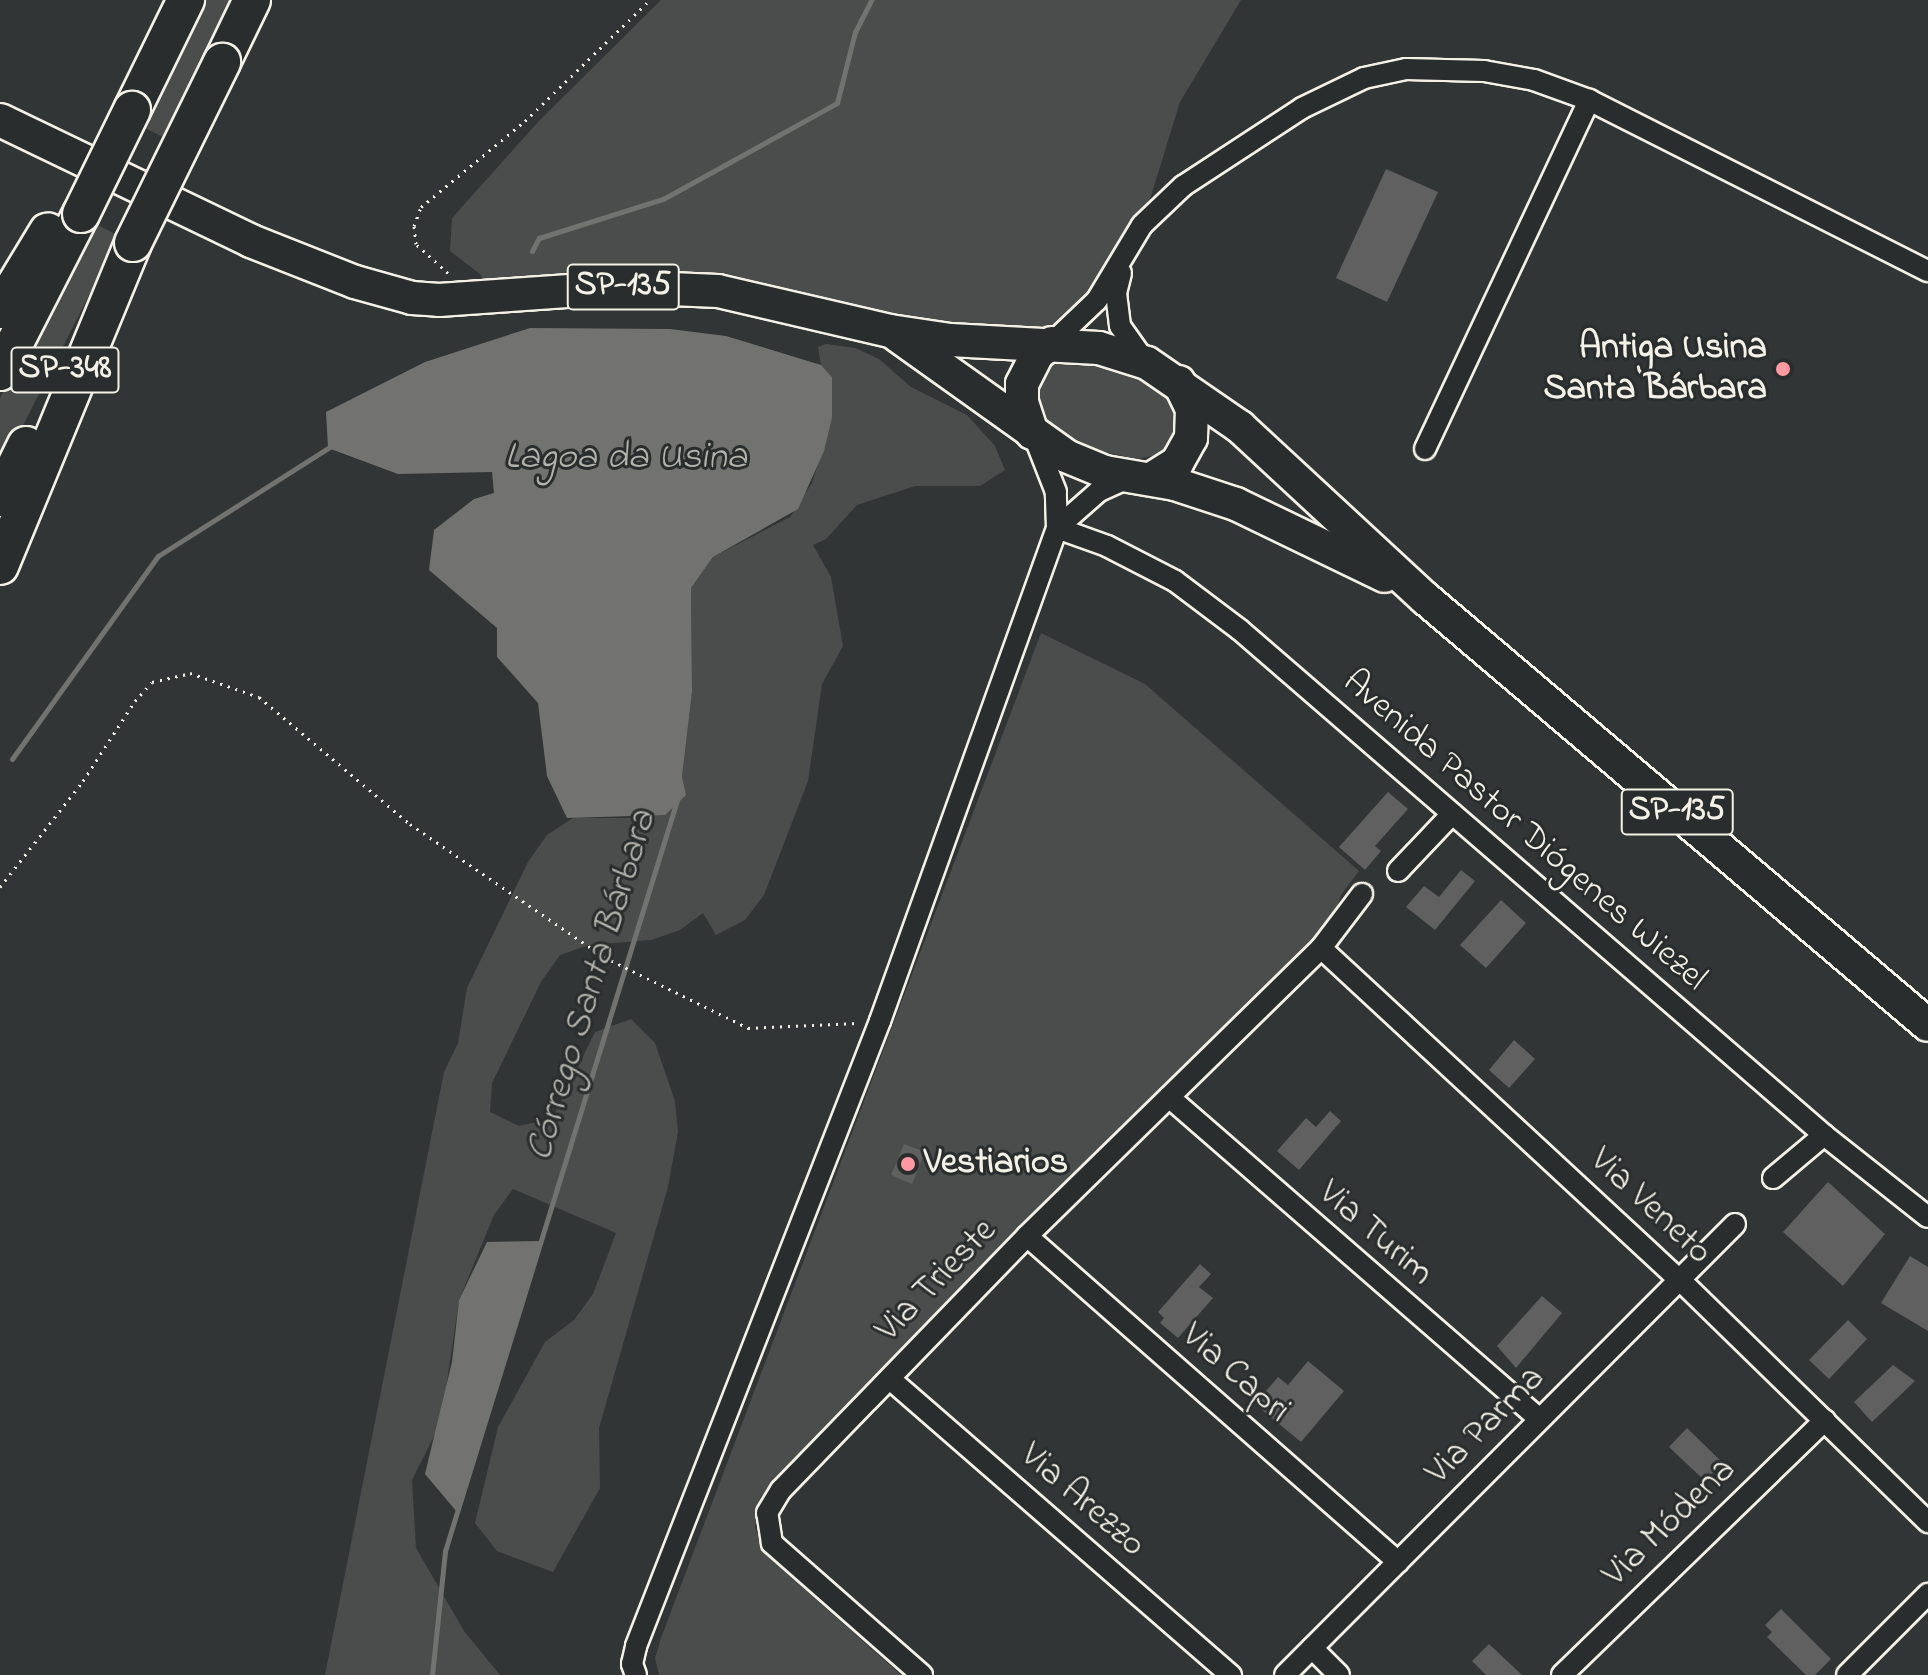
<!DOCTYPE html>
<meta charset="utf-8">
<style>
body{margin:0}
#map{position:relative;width:1928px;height:1675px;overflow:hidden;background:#323535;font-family:"Indie Flower",sans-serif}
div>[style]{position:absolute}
.green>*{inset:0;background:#4b4d4c}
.water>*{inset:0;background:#727370}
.stream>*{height:5px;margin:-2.5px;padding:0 2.5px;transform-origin:2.5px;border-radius:2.5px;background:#727370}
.building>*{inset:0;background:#5f605f}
.path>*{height:3px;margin-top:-1.5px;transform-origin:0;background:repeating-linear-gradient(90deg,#f4f1e8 0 2px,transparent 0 8px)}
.roads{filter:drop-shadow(2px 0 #f4f1e8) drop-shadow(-2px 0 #f4f1e8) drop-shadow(0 2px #f4f1e8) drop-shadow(0 -2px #f4f1e8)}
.street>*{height:20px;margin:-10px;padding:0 10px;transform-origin:10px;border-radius:10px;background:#2a2d2e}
.primary>*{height:32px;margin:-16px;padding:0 16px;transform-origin:16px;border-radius:16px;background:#2a2d2e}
.highway>*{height:36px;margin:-18px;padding:0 18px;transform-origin:18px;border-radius:18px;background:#2a2d2e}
.bridges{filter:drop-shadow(2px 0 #f4f1e8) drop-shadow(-2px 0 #f4f1e8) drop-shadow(0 2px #f4f1e8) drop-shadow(0 -2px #f4f1e8)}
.highway-bridge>*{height:36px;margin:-18px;padding:0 18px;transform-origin:18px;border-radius:18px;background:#2a2d2e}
.dots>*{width:22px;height:22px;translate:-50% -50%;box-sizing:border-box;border:4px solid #2a2d2e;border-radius:50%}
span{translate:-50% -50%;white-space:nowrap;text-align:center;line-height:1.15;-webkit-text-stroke:6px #2a2d2e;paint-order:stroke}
.shield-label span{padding:2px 6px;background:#2a2d2e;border:2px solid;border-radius:6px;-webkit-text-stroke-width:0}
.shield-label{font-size:34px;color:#f4f1e8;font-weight:700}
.poi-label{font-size:36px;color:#f4f1e8;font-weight:700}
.right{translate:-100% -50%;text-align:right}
.left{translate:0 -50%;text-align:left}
.street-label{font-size:36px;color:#f4f1e8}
.water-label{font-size:38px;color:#b3b2ac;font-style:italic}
</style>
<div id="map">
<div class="green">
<div style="clip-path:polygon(200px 0,236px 0,165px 138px,141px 126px)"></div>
<div style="clip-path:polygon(661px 0,1241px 0,1180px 102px,1142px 225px,1052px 343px,805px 310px,493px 297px,480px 274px,450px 251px,452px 218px,538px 122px)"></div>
<div style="clip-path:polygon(92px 222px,119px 236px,0 471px,0 398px)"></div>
<div style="clip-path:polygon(826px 344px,855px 348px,879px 359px,911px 387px,967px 415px,995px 446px,1005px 470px,980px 486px,915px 486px,857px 505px,826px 539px,813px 545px,831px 577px,843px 646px,822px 684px,808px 781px,764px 895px,745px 920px,716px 935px,703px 913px,680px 930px,651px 940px,589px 945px,560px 955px,541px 982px,492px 1083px,490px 1112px,519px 1126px,552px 1119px,595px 1032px,631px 1019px,655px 1043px,675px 1101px,678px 1132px,668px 1187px,599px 1428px,600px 1488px,553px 1572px,497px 1551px,475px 1523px,498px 1427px,545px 1342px,574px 1320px,593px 1294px,616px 1233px,513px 1189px,494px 1215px,459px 1300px,441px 1422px,412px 1480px,416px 1548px,464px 1631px,500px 1675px,325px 1675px,444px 1072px,458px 1043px,467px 988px,528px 862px,547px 835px,573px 818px,633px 818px,682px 777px,692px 692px,691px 588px,713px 557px,790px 517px,812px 483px,832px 418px,832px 377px,821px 365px,818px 347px)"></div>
<div style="clip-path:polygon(1106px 359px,1168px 385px,1182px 421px,1172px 445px,1162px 454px,1136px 459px,1105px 452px,1063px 439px,1036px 421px,1030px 383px,1046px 361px)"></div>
<div style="clip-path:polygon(1041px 633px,1145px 684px,1359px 871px,1341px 895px,1334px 918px,760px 1498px,755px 1528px,766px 1555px,901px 1675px,659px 1675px,655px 1658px,661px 1638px)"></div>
</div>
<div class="water">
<div style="clip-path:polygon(530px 328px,670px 329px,726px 336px,821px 365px,832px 377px,832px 418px,824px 451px,798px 509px,713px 557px,691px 588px,692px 692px,682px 777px,686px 795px,665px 815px,567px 818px,547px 776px,538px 703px,497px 657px,497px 628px,429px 570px,434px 530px,474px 499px,494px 493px,492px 472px,398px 474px,328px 448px,326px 412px,425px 362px)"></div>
<div style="clip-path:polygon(542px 1241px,505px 1360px,457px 1512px,425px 1474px,452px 1362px,459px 1300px,487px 1242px)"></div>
</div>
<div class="stream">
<div style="left:532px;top:251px;width:15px;rotate:-62deg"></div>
<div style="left:539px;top:238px;width:130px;rotate:-17.5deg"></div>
<div style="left:663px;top:199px;width:199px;rotate:-28.9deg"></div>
<div style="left:837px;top:103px;width:73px;rotate:-75.8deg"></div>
<div style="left:855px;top:32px;width:36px;rotate:-63deg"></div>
<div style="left:12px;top:759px;width:250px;rotate:-54.3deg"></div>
<div style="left:158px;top:556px;width:205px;rotate:-32.4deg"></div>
<div style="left:432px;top:1675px;width:125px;rotate:-84deg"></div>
<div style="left:445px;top:1551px;width:789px;rotate:-72.83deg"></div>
</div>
<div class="building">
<div style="clip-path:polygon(1386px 169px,1438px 192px,1387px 302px,1336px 278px)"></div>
<div style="clip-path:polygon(1388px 792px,1408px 809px,1375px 846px,1381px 851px,1365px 870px,1339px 847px)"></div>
<div style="clip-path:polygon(1461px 870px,1475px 881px,1435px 930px,1406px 907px,1424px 886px,1439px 897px)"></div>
<div style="clip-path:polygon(1501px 900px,1526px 923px,1486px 968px,1460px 945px)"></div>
<div style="clip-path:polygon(1514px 1040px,1535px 1059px,1509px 1088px,1489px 1070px)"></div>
<div style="clip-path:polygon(1330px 1111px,1341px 1121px,1299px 1170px,1277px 1151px,1306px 1118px,1316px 1127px)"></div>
<div style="clip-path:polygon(904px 1144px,925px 1152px,912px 1184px,891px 1175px)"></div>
<div style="clip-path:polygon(1828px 1182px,1885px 1234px,1843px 1286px,1783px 1232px)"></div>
<div style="clip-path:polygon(1910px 1256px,1928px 1267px,1928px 1331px,1881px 1303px)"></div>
<div style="clip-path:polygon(1200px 1264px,1211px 1274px,1199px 1287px,1213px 1298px,1178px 1338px,1160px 1323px,1164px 1318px,1158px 1312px)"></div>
<div style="clip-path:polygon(1542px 1296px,1562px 1313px,1516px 1368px,1497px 1346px)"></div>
<div style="clip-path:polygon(1848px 1320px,1867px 1339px,1829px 1379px,1809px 1360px)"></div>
<div style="clip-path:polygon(1308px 1361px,1344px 1391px,1301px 1442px,1255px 1404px,1278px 1377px,1288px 1385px)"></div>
<div style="clip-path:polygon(1893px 1365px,1915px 1381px,1872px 1422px,1854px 1402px)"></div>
<div style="clip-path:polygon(1687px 1428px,1723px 1463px,1705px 1481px,1669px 1447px)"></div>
<div style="clip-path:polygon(1781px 1609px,1831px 1659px,1815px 1675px,1806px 1675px,1767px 1637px,1772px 1632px,1765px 1625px)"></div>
<div style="clip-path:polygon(1489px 1644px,1522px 1675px,1486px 1675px,1472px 1661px)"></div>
</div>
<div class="path">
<div style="left:448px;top:273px;width:43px;rotate:-137.8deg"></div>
<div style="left:416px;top:244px;width:18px;rotate:-96deg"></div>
<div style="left:414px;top:226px;width:20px;rotate:-70deg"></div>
<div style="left:421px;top:207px;width:135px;rotate:-39.6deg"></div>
<div style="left:525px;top:121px;width:174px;rotate:-44.1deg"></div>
<div style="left:0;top:887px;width:135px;rotate:-51.9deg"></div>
<div style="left:83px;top:781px;width:95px;rotate:-57deg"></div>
<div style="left:135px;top:701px;width:25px;rotate:-48deg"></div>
<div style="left:152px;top:682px;width:39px;rotate:-13deg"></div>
<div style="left:190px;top:673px;width:73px;rotate:19.2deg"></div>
<div style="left:259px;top:697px;width:197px;rotate:40.1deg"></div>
<div style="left:410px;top:824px;width:235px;rotate:34.4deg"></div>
<div style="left:604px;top:957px;width:161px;rotate:26.2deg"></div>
<div style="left:748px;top:1028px;width:110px;rotate:-2.6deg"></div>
</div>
<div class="roads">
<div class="street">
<div style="left:1121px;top:273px;width:21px;rotate:104deg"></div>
<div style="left:1116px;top:293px;width:33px;rotate:83deg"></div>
<div style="left:1120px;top:326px;width:42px;rotate:54.8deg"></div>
<div style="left:1052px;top:343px;width:62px;rotate:-43.7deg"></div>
<div style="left:1097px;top:300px;width:87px;rotate:-59deg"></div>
<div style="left:1142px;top:225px;width:57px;rotate:-43.6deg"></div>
<div style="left:1183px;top:186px;width:142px;rotate:-33.2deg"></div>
<div style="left:1302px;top:108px;width:69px;rotate:-25.8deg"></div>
<div style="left:1364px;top:78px;width:43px;rotate:-12.1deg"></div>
<div style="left:1406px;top:69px;width:78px;rotate:1.5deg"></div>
<div style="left:1484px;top:71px;width:51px;rotate:10.2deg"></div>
<div style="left:1534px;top:80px;width:59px;rotate:20deg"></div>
<div style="left:1589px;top:100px;width:380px;rotate:26.8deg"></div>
<div style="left:1425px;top:449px;width:386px;rotate:-64.8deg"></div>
<div style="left:1057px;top:528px;width:53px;rotate:19.8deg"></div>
<div style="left:1107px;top:546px;width:76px;rotate:27.2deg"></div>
<div style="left:1175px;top:581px;width:81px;rotate:37deg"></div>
<div style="left:1240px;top:630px;width:772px;rotate:40.85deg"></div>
<div style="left:1824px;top:1135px;width:132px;rotate:38.3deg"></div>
<div style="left:1057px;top:528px;width:56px;rotate:-41.4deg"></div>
<div style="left:1099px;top:491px;width:32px;rotate:-24deg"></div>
<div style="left:1398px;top:871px;width:79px;rotate:-46.5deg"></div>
<div style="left:1321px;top:948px;width:489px;rotate:42.8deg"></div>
<div style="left:1680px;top:1280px;width:347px;rotate:44.3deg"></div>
<div style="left:1169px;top:1097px;width:491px;rotate:41deg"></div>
<div style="left:1773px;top:1178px;width:67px;rotate:-40.1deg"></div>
<div style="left:1027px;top:1236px;width:494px;rotate:41.3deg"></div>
<div style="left:890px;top:1379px;width:452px;rotate:41deg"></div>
<div style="left:1312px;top:1648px;width:38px;rotate:45deg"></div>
<div style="left:636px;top:1675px;width:12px;rotate:-110deg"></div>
<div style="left:632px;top:1664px;width:18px;rotate:-77deg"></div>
<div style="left:636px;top:1646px;width:671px;rotate:-68.67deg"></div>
<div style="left:880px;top:1021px;width:524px;rotate:-70.25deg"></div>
<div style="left:1057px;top:528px;width:36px;rotate:-92deg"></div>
<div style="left:1056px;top:492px;width:55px;rotate:-111.4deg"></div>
<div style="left:922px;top:1675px;width:200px;rotate:-138.7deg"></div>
<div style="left:772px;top:1543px;width:30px;rotate:-99deg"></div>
<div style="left:767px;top:1513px;width:27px;rotate:-59deg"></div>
<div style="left:781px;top:1490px;width:354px;rotate:-45.9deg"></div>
<div style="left:1027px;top:1236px;width:412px;rotate:-44.4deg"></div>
<div style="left:1321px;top:948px;width:68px;rotate:-52.8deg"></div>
<div style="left:1285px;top:1675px;width:637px;rotate:-45.06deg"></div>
<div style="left:1562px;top:1675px;width:366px;rotate:-44.1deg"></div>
<div style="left:1847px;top:1675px;width:115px;rotate:-45deg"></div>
</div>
<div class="primary">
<div style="left:0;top:120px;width:279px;rotate:25.7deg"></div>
<div style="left:251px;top:241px;width:112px;rotate:21.5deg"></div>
<div style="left:355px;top:282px;width:59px;rotate:15.7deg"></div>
<div style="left:412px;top:298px;width:27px;rotate:4deg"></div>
<div style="left:439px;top:300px;width:185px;rotate:-4deg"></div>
<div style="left:624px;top:287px;width:94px;rotate:2.4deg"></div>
<div style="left:718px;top:291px;width:177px;rotate:13.1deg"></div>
<div style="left:890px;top:331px;width:61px;rotate:8.5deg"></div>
<div style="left:950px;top:340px;width:149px;rotate:3.1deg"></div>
<div style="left:1099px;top:348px;width:50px;rotate:17.4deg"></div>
<div style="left:1147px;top:363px;width:113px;rotate:34.5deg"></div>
<div style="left:1240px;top:427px;width:253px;rotate:42.8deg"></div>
<div style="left:1426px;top:599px;width:658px;rotate:40.32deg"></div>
<div style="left:898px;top:336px;width:206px;rotate:35.5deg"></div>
<div style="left:1066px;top:456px;width:42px;rotate:22.3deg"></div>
<div style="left:1105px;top:472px;width:71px;rotate:9.7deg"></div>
<div style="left:1175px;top:484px;width:64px;rotate:18.2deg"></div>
<div style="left:1236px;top:504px;width:165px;rotate:25.8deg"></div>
<div style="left:1032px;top:433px;width:33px;rotate:-108deg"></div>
<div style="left:1022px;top:402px;width:18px;rotate:-90deg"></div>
<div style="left:1022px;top:384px;width:35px;rotate:-63deg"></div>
<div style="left:1038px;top:353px;width:17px;rotate:-36deg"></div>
<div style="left:1151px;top:479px;width:31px;rotate:-32deg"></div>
<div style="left:1177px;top:463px;width:29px;rotate:-61deg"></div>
<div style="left:1191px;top:438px;width:29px;rotate:-88deg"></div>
<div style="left:1192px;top:409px;width:30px;rotate:-116deg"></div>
</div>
<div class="highway">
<div style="left:222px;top:62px;width:69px;rotate:-64.2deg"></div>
<div style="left:132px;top:110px;width:123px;rotate:-63.9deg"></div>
<div style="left:0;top:310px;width:92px;rotate:-58.7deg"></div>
<div style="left:0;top:372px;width:178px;rotate:-62.9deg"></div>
<div style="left:0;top:498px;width:59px;rotate:-63.9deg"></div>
<div style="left:0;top:566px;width:349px;rotate:-67.6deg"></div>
</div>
</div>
<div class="bridges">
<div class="highway-bridge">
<div style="left:81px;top:214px;width:116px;rotate:-63.9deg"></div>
<div style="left:133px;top:243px;width:202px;rotate:-63.8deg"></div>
</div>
</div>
<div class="dots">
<div style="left:1783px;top:369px;background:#ff9aa2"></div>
<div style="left:908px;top:1164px;background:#ff9aa2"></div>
</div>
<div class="shield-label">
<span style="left:623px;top:287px">SP-135</span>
<span style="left:65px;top:370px">SP-348</span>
<span style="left:1677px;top:812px">SP-135</span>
</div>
<div class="poi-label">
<span class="right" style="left:1767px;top:369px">Antiga Usina<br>Santa Bárbara</span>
<span class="left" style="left:924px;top:1164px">Vestiarios</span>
</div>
<div class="street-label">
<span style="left:1524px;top:831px;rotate:41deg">Avenida Pastor Diógenes Wiezel</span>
<span style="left:1650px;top:1207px;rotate:43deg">Via Veneto</span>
<span style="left:1375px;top:1234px;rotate:41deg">Via Turim</span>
<span style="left:937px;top:1281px;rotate:-46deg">Via Trieste</span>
<span style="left:1235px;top:1374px;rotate:41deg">Via Capri</span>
<span style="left:1486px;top:1426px;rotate:-45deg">Via Parma</span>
<span style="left:1082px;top:1501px;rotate:41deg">Via Arezzo</span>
<span style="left:1670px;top:1523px;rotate:-44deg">Via Módena</span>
</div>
<div class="water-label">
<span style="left:626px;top:459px">Lagoa da Usina</span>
<span style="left:593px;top:986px;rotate:-73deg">Córrego Santa Bárbara</span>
</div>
</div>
